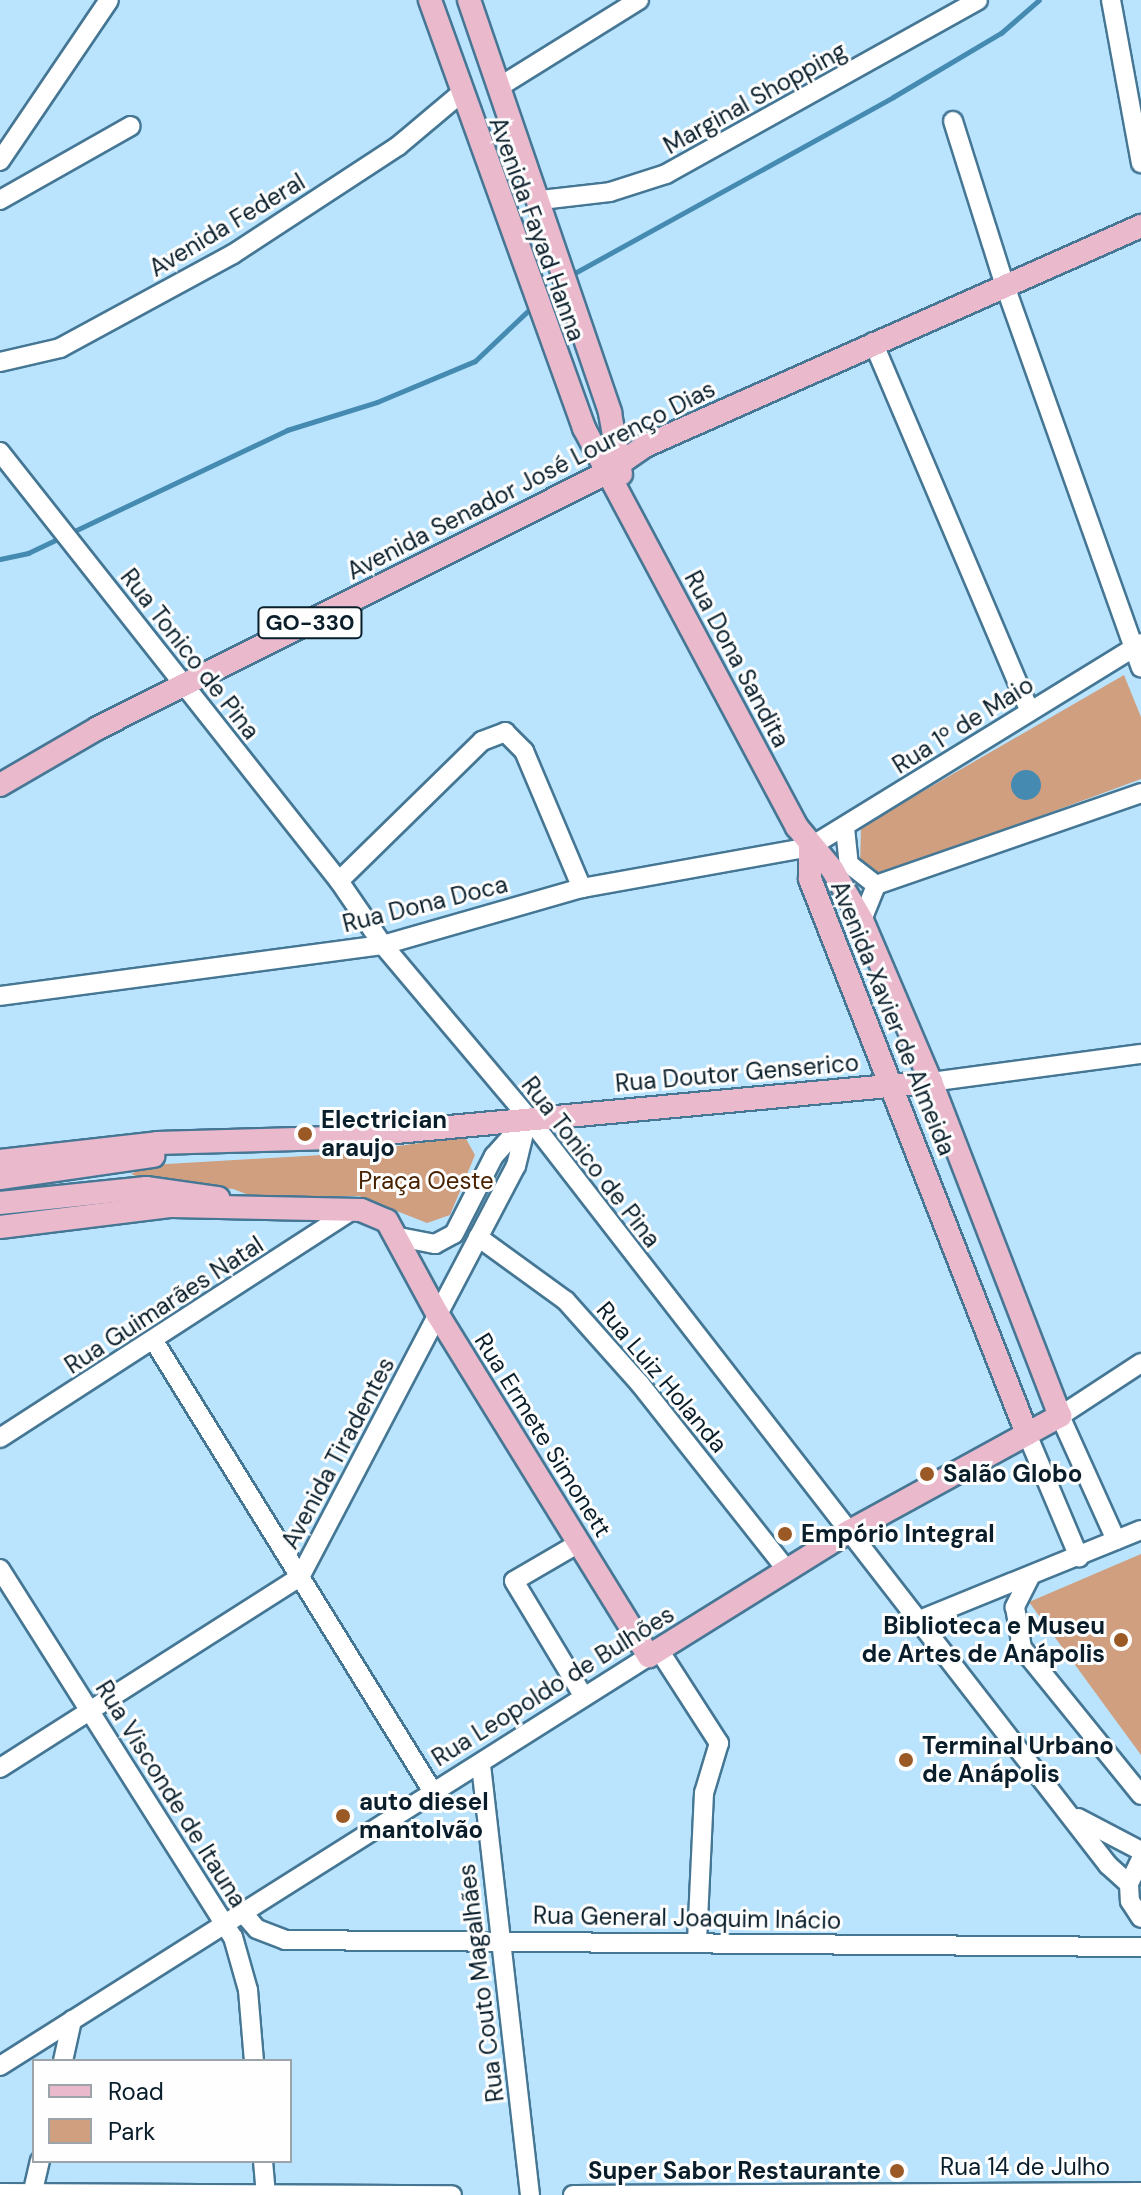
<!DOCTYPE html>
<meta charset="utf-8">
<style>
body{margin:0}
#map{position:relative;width:1141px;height:2195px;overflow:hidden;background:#bae4fe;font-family:"DM Sans",sans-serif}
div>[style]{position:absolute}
.green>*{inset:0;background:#cf9f7f}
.water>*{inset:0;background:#458ab1}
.round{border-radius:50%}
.stream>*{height:5px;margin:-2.5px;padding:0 2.5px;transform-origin:2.5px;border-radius:2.5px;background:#458ab1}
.roads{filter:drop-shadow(2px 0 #457795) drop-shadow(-2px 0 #457795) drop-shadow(0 2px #457795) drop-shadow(0 -2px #457795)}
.minor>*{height:18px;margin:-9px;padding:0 9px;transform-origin:9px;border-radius:9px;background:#fff}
.major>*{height:22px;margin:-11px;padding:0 11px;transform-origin:11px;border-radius:11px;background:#ebb9cc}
.dots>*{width:22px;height:22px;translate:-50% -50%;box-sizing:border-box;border:4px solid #fefefe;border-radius:50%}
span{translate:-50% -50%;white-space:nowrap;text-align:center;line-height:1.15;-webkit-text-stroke:6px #fefefe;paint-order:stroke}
.shield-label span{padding:2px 6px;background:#fefefe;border:2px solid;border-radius:6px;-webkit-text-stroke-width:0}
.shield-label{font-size:22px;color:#091e2a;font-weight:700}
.street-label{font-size:24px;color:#091e2a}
.poi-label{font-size:24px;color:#091e2a;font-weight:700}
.left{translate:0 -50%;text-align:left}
.right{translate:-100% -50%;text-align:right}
.park-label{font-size:24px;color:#482200}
.legend{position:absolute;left:32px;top:2059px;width:260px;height:104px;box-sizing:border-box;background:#fefefe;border:2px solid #9ca4a9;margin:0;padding:10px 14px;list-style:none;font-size:24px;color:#091e2a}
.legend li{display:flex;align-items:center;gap:16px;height:40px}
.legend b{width:40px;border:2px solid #9ca4a9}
</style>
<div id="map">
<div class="green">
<div style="clip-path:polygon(1124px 675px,1141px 717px,1141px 779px,889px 872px,875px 876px,860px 867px,861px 827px)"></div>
<div style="clip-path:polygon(465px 1137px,475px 1155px,450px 1215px,427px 1223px,359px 1196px,254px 1197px,233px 1189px,150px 1182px,131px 1174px,150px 1165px,338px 1154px)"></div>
<div style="clip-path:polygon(1141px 1554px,1141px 1755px,1029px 1602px)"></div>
</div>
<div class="water">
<div class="round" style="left:1011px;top:770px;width:30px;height:30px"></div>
</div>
<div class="stream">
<div style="left:571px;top:275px;width:368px;rotate:-28.9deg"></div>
<div style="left:893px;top:97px;width:126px;rotate:-30.7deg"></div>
<div style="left:1001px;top:33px;width:50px;rotate:-41deg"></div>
<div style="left:543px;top:298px;width:22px;rotate:-39deg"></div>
<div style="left:0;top:559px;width:29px;rotate:-12deg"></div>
<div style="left:28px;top:553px;width:287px;rotate:-25.4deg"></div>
<div style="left:287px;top:430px;width:94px;rotate:-17.3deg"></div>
<div style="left:377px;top:402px;width:106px;rotate:-22.7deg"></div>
<div style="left:475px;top:361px;width:79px;rotate:-43.5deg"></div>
</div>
<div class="roads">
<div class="minor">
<div style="left:1111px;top:0;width:166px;rotate:79.6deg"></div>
<div style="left:499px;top:87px;width:165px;rotate:-31.9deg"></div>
<div style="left:953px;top:121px;width:170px;rotate:72.5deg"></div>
<div style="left:1004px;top:283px;width:408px;rotate:70.4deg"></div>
<div style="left:0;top:161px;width:194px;rotate:-55.9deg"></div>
<div style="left:0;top:200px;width:150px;rotate:-29.5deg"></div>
<div style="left:541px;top:200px;width:69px;rotate:-6.6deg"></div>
<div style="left:610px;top:192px;width:59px;rotate:-17.8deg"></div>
<div style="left:666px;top:174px;width:357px;rotate:-29.1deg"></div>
<div style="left:873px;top:342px;width:400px;rotate:67deg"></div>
<div style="left:0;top:362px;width:62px;rotate:-13.1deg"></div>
<div style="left:60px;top:348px;width:197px;rotate:-28.5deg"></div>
<div style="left:233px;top:254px;width:197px;rotate:-33.2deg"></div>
<div style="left:398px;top:146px;width:81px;rotate:-40deg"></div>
<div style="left:0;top:452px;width:547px;rotate:51.68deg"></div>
<div style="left:339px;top:881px;width:78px;rotate:55.5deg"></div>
<div style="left:383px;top:945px;width:225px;rotate:49.9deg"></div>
<div style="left:528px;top:1117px;width:947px;rotate:52.21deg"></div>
<div style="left:1108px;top:1865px;width:28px;rotate:42deg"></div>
<div style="left:845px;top:828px;width:36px;rotate:84deg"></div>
<div style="left:849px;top:864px;width:34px;rotate:38deg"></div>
<div style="left:339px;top:881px;width:200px;rotate:-44.4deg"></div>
<div style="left:482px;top:741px;width:25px;rotate:-21deg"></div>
<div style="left:505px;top:732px;width:27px;rotate:45deg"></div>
<div style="left:524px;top:751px;width:149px;rotate:67.1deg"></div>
<div style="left:862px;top:920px;width:38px;rotate:-68deg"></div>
<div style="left:876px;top:885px;width:281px;rotate:-19.1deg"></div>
<div style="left:0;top:996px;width:386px;rotate:-7.6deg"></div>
<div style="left:383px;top:945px;width:207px;rotate:-16deg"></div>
<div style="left:582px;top:888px;width:232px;rotate:-10.2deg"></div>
<div style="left:810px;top:847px;width:389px;rotate:-31.6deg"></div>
<div style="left:931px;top:1082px;width:212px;rotate:-7.6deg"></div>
<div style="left:399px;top:1237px;width:37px;rotate:11deg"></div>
<div style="left:435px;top:1244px;width:21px;rotate:-28deg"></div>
<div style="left:454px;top:1234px;width:88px;rotate:-62.9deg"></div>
<div style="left:494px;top:1156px;width:50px;rotate:-48.3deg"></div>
<div style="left:478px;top:1237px;width:109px;rotate:36deg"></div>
<div style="left:566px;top:1301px;width:111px;rotate:48.3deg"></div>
<div style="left:640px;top:1384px;width:237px;rotate:51.7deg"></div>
<div style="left:154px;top:1341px;width:530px;rotate:58.26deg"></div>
<div style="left:1027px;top:1434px;width:134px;rotate:67.1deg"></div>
<div style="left:0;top:1438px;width:420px;rotate:-32.9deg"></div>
<div style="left:1116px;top:1540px;width:136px;rotate:-114.3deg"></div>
<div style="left:1060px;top:1416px;width:97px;rotate:-33.2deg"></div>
<div style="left:579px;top:1543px;width:75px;rotate:149.7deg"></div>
<div style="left:514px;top:1581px;width:135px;rotate:58.9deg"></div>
<div style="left:0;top:1569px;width:436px;rotate:57.7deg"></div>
<div style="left:233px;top:1937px;width:55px;rotate:74.2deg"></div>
<div style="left:248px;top:1990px;width:71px;rotate:85.2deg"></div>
<div style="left:1030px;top:1577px;width:34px;rotate:117deg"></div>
<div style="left:1015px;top:1607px;width:42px;rotate:80.3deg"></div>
<div style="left:1022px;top:1648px;width:189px;rotate:51deg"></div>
<div style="left:917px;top:1621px;width:242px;rotate:-22.1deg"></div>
<div style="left:659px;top:1650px;width:111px;rotate:57.2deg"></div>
<div style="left:719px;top:1743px;width:52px;rotate:106.7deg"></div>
<div style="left:704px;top:1793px;width:147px;rotate:92.7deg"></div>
<div style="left:481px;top:1765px;width:433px;rotate:83.5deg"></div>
<div style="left:0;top:1768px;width:356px;rotate:-32.5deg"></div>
<div style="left:300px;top:1577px;width:464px;rotate:-62.3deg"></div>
<div style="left:516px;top:1166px;width:50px;rotate:-76.2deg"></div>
<div style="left:1078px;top:1818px;width:71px;rotate:27.6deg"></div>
<div style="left:1141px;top:1859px;width:28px;rotate:116deg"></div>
<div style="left:1129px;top:1884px;width:17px;rotate:87deg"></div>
<div style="left:1130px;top:1901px;width:20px;rotate:57deg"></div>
<div style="left:243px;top:1913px;width:21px;rotate:49deg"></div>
<div style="left:257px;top:1929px;width:30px;rotate:21deg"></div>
<div style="left:285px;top:1940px;width:856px;rotate:0.47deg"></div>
<div style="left:63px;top:2061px;width:42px;rotate:-77.6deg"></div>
<div style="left:0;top:2066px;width:768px;rotate:-32.28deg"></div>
<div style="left:263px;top:2161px;width:34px;rotate:85deg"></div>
<div style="left:0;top:2193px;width:452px;rotate:0.3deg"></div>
<div style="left:32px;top:2195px;width:35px;rotate:-77deg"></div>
<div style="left:573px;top:2195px;width:568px;rotate:-0.3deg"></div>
</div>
<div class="major">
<div style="left:469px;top:0;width:436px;rotate:71.1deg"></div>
<div style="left:610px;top:413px;width:62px;rotate:79.8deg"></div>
<div style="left:0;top:785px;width:113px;rotate:-30.2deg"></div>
<div style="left:98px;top:728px;width:568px;rotate:-26.66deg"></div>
<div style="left:606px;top:473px;width:47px;rotate:-34.7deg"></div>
<div style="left:645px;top:446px;width:543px;rotate:-23.92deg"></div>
<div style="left:810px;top:847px;width:32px;rotate:90deg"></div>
<div style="left:810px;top:879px;width:596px;rotate:68.64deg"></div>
<div style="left:0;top:1161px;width:158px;rotate:-6.5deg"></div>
<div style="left:157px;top:1143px;width:175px;rotate:-1.6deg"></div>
<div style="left:332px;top:1138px;width:602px;rotate:-5.34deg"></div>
<div style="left:0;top:1178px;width:155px;rotate:-8.2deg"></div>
<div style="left:0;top:1203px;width:147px;rotate:-5.9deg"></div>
<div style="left:146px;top:1188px;width:73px;rotate:7.9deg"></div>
<div style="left:0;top:1227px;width:173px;rotate:-7deg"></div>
<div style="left:172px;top:1206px;width:189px;rotate:1.2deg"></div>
<div style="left:361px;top:1210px;width:28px;rotate:23deg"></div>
<div style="left:387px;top:1221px;width:107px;rotate:61.5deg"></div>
<div style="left:438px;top:1315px;width:401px;rotate:58.3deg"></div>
<div style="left:649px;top:1656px;width:234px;rotate:-31.9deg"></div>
<div style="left:848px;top:1532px;width:242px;rotate:-28.7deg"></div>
<div style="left:1060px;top:1416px;width:358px;rotate:-111.1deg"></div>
<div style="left:931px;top:1082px;width:176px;rotate:-113.1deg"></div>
<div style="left:862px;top:920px;width:59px;rotate:-120.5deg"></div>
<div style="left:832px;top:869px;width:55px;rotate:-129.8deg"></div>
<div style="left:797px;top:827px;width:452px;rotate:-118.1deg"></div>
<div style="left:584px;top:428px;width:455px;rotate:-109.8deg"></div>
</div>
</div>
<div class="dots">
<div style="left:305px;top:1134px;background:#9a5925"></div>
<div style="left:927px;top:1474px;background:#9a5925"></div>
<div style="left:785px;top:1534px;background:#9a5925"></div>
<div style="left:1121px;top:1640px;background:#9a5925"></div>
<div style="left:906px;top:1760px;background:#9a5925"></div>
<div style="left:343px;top:1816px;background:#9a5925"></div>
<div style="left:897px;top:2171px;background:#9a5925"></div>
</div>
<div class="shield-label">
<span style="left:310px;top:623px">GO-330</span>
</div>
<div class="street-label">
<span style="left:755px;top:98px;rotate:-29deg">Marginal Shopping</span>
<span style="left:227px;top:225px;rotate:-31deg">Avenida Federal</span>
<span style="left:537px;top:229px;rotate:70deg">Avenida Fayad Hanna</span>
<span style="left:531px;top:480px;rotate:-27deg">Avenida Senador José Lourenço Dias</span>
<span style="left:190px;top:654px;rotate:52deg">Rua Tonico de Pina</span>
<span style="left:737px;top:659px;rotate:62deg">Rua Dona Sandita</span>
<span style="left:963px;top:725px;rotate:-32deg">Rua 1º de Maio</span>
<span style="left:425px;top:904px;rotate:-14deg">Rua Dona Doca</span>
<span style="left:893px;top:1018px;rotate:68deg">Avenida Xavier de Almeida</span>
<span style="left:737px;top:1073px;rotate:-5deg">Rua Doutor Genserico</span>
<span style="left:591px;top:1162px;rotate:52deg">Rua Tonico de Pina</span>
<span style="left:164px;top:1305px;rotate:-33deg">Rua Guimarães Natal</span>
<span style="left:662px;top:1377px;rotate:50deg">Rua Luiz Holanda</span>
<span style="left:543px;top:1435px;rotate:58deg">Rua Ermete Simonett</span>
<span style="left:338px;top:1453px;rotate:-62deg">Avenida Tiradentes</span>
<span style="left:553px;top:1686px;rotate:-32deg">Rua Leopoldo de Bulhões</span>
<span style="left:171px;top:1794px;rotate:58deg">Rua Visconde de Itauna</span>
<span style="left:687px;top:1918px;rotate:1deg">Rua General Joaquim Inácio</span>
<span style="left:481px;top:1983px;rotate:-97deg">Rua Couto Magalhães</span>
<span style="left:1025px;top:2167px">Rua 14 de Julho</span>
</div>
<div class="poi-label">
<span class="left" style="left:321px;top:1134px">Electrician<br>araujo</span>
<span class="left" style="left:943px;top:1474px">Salão Globo</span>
<span class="left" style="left:801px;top:1534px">Empório Integral</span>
<span class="right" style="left:1105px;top:1640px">Biblioteca e Museu<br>de Artes de Anápolis</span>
<span class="left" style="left:922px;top:1760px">Terminal Urbano<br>de Anápolis</span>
<span class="left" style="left:359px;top:1816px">auto diesel<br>mantolvão</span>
<span class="right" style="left:881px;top:2171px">Super Sabor Restaurante</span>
</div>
<div class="park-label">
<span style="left:426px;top:1181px">Praça Oeste</span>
</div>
<ul class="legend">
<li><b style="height:10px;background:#ebb9cc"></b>Road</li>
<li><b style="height:22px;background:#cf9f7f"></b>Park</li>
</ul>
</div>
